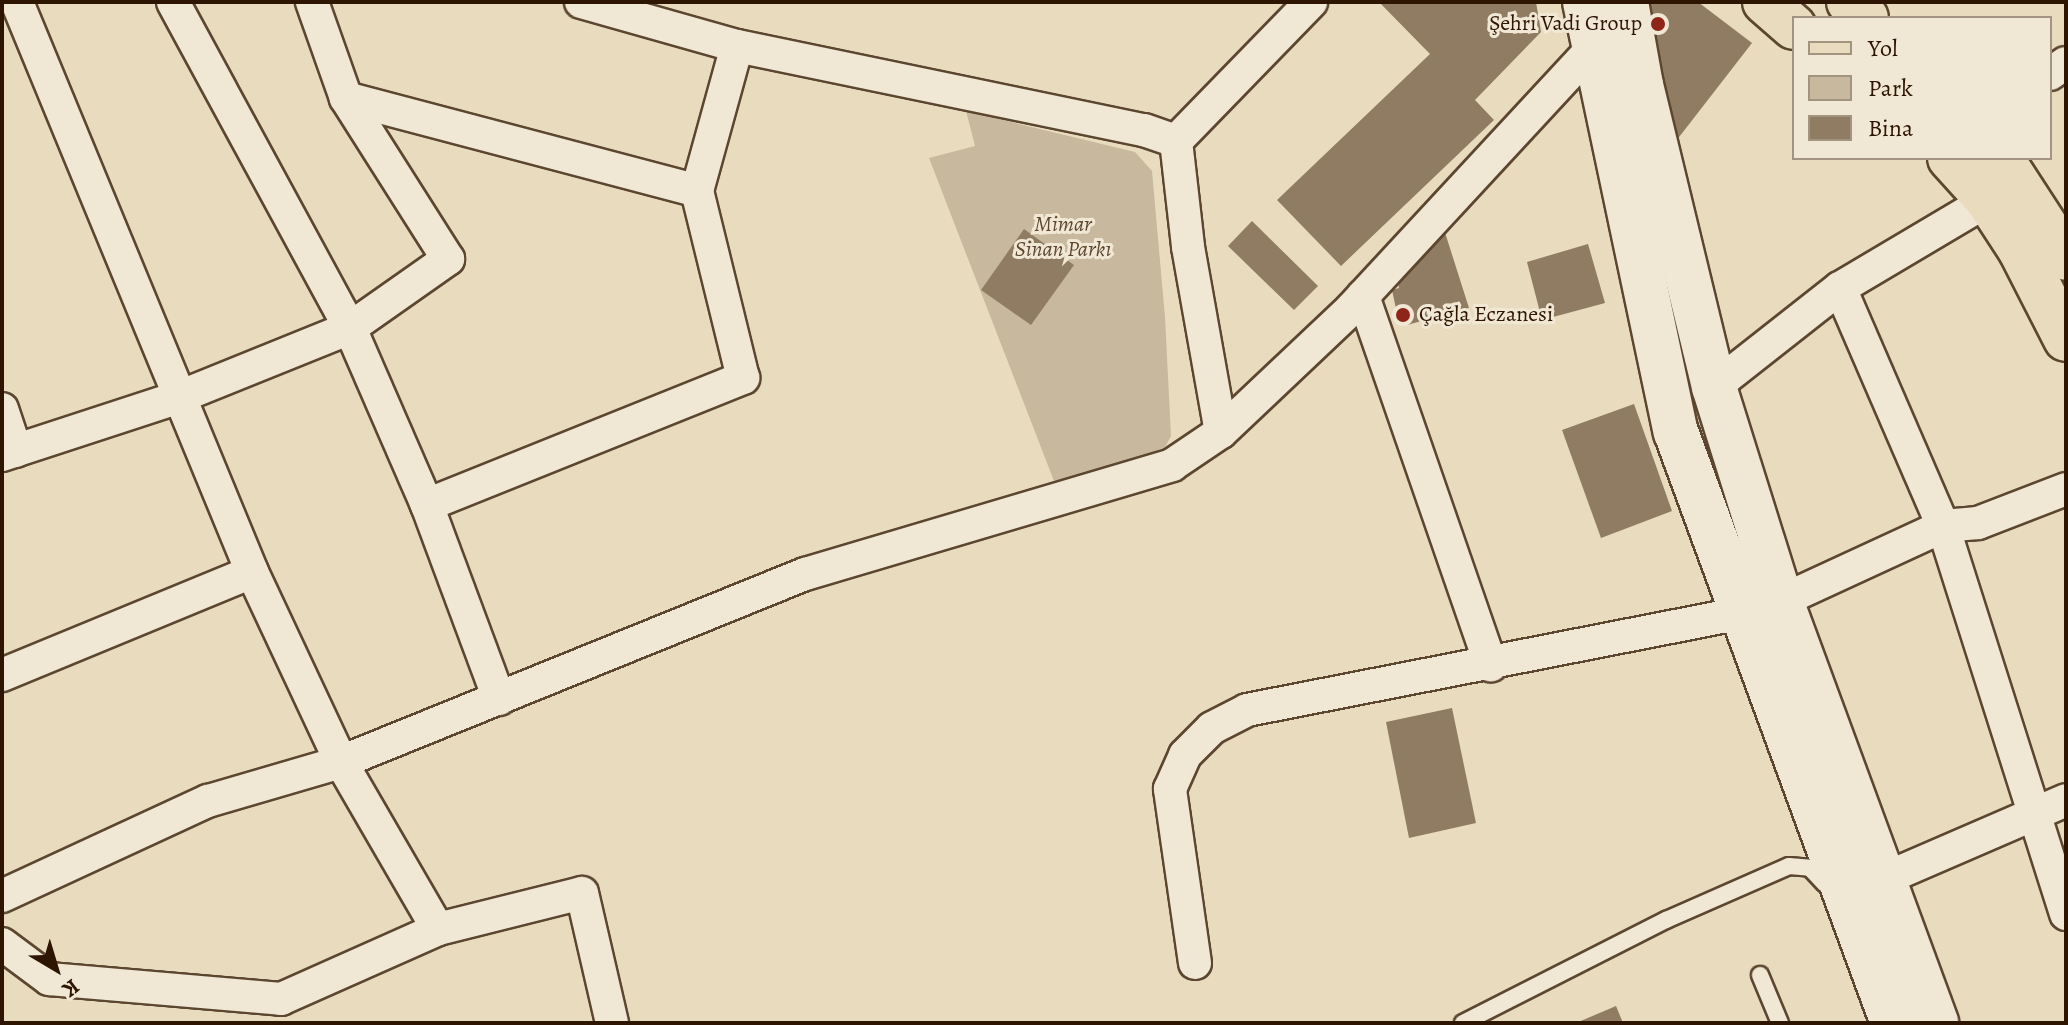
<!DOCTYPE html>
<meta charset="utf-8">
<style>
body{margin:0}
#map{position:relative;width:2068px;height:1025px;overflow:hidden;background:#e8dbbe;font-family:Alegreya,serif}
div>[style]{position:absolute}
.green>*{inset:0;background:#c8b99e}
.building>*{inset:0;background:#8f7c63}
.roads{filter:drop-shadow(2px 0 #5c4630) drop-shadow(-2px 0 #5c4630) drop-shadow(0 2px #5c4630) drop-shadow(0 -2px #5c4630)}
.lane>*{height:16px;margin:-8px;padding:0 8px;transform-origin:8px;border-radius:8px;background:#f0e8d5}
.street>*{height:32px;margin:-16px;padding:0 16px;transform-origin:16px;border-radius:16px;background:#f0e8d5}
.secondary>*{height:44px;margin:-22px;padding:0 22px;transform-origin:22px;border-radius:22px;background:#f0e8d5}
.primary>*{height:44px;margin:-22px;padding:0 22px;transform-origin:22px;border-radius:22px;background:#e8dbbe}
.dots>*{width:22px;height:22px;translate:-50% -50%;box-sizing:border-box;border:4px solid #f0e8d5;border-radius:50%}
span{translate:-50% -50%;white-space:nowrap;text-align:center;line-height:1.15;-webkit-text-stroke:6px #f0e8d5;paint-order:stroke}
.poi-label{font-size:22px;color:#2e1501}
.right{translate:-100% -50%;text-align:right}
.left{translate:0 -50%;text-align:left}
.park-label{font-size:22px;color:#5c4630;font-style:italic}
.frame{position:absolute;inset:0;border:4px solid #2e1501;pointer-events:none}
.legend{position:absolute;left:1792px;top:16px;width:260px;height:144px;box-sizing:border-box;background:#f0e8d5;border:2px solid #a29480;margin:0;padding:10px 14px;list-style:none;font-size:24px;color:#2e1501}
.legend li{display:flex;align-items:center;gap:16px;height:40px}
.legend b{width:40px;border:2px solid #a29480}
.north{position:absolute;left:16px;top:929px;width:80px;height:80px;-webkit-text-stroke:6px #f0e8d5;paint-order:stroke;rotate:142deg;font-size:22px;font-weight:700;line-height:32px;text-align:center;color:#2e1501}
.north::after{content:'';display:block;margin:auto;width:28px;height:36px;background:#2e1501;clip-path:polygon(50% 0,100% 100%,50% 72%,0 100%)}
</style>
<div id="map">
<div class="green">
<div style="clip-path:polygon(966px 111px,1135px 152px,1152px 171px,1165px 317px,1171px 436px,1165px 447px,1130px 463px,1054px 481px,929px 158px,975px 146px)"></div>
</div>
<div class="building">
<div style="clip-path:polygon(1379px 2px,1536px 2px,1541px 32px,1475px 100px,1494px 120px,1341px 266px,1277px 200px,1430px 54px)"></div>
<div style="clip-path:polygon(1642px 2px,1698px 2px,1752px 43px,1676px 141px)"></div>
<div style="clip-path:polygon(1252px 221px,1318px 286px,1294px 310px,1228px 246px)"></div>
<div style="clip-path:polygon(1442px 223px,1469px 308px,1407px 325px,1405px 317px,1398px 318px,1392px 290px,1399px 288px,1395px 270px)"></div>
<div style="clip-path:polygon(1024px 229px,1074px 265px,1031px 325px,981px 290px)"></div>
<div style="clip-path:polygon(1588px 244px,1605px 303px,1542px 320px,1527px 262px)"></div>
<div style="clip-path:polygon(1634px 404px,1672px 511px,1601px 538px,1562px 430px)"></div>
<div style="clip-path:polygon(1452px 708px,1476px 823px,1409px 838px,1386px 722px)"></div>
<div style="clip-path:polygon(1616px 1006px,1623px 1023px,1576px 1023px)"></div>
</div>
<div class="roads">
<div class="lane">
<div style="left:1760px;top:975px;width:52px;rotate:67.4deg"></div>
<div style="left:1463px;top:1023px;width:228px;rotate:-26.9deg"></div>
<div style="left:1666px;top:920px;width:134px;rotate:-23.7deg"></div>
<div style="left:1789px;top:866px;width:21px;rotate:5deg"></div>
<div style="left:1810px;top:868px;width:22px;rotate:47deg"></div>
</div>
<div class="street">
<div style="left:17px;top:2px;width:617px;rotate:67.59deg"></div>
<div style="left:252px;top:572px;width:210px;rotate:64.9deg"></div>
<div style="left:341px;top:762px;width:193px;rotate:59.9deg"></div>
<div style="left:438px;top:929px;width:148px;rotate:-14deg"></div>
<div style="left:582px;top:893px;width:133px;rotate:77deg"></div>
<div style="left:173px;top:2px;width:371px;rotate:61.5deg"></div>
<div style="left:350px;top:328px;width:193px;rotate:66.5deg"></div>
<div style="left:427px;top:505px;width:207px;rotate:69.6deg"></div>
<div style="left:581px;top:2px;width:162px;rotate:15.8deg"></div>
<div style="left:737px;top:46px;width:416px;rotate:11.7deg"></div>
<div style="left:1144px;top:130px;width:34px;rotate:19deg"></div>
<div style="left:1176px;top:141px;width:194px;rotate:-45.8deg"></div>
<div style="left:2050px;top:74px;width:19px;rotate:-35deg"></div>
<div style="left:346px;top:98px;width:363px;rotate:14.8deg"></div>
<div style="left:1176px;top:141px;width:107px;rotate:83.5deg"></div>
<div style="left:1188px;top:247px;width:188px;rotate:79.9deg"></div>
<div style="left:1840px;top:288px;width:259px;rotate:66.6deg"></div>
<div style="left:1943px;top:526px;width:407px;rotate:72.4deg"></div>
<div style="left:1363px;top:296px;width:391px;rotate:70.9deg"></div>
<div style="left:1714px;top:387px;width:160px;rotate:-38.2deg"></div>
<div style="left:1840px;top:288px;width:172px;rotate:-30.7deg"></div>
<div style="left:2px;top:409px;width:44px;rotate:71.6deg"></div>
<div style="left:2px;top:455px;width:186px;rotate:-18.1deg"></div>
<div style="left:179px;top:397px;width:184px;rotate:-22deg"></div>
<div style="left:350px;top:328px;width:120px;rotate:-35.1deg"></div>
<div style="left:448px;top:259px;width:191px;rotate:-122.4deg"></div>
<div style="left:346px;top:98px;width:102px;rotate:-109.5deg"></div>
<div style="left:427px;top:505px;width:341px;rotate:-21.9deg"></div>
<div style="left:743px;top:378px;width:193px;rotate:-103.8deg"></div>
<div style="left:697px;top:191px;width:150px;rotate:-74.6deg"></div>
<div style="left:1781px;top:601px;width:179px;rotate:-24.8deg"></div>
<div style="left:1943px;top:526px;width:35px;rotate:-5deg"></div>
<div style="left:1978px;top:523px;width:94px;rotate:-21.1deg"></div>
<div style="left:2px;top:675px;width:270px;rotate:-22.4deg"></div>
<div style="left:1863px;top:888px;width:221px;rotate:-23.4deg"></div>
<div style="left:2px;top:896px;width:227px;rotate:-24.8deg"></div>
<div style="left:208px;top:801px;width:139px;rotate:-16.3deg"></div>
<div style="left:341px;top:762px;width:501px;rotate:-22.06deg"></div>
<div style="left:805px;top:574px;width:383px;rotate:-16.5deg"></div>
<div style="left:1172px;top:465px;width:59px;rotate:-34deg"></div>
<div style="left:1221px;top:432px;width:180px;rotate:-43.4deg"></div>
<div style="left:1352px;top:308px;width:353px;rotate:-47.2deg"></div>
<div style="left:2px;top:944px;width:59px;rotate:36.7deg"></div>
<div style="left:49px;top:979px;width:233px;rotate:4.9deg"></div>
<div style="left:281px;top:999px;width:172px;rotate:-24deg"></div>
<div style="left:1195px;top:963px;width:176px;rotate:-98.2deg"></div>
<div style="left:1170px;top:789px;width:37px;rotate:-66deg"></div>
<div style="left:1185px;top:755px;width:38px;rotate:-45deg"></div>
<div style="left:1212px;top:728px;width:39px;rotate:-27deg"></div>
<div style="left:1247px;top:710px;width:504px;rotate:-11.09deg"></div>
</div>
<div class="secondary">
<div style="left:1585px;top:2px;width:440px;rotate:78.1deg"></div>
<div style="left:1676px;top:432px;width:630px;rotate:69.84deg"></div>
<div style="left:1626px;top:2px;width:84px;rotate:79.8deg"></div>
<div style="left:1641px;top:85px;width:311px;rotate:76.4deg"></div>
<div style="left:1714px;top:387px;width:224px;rotate:72.6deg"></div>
<div style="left:1781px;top:601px;width:450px;rotate:69.8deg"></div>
</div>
<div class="primary">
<div style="left:1765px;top:2px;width:38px;rotate:41deg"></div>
<div style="left:1849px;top:2px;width:23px;rotate:43deg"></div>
<div style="left:1950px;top:158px;width:57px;rotate:47.9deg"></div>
<div style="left:1988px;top:200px;width:59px;rotate:56.9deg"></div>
<div style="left:2020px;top:249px;width:101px;rotate:62.9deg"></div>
<div style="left:2001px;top:158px;width:119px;rotate:57deg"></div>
</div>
</div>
<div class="dots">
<div style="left:1658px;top:24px;background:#8f2418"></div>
<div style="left:1403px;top:315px;background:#8f2418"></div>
</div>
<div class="poi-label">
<span class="right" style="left:1642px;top:24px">Şehri Vadi Group</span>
<span class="left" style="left:1419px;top:315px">Çağla Eczanesi</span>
</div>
<div class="park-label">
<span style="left:1063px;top:237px">Mimar<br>Sinan Parkı</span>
</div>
<div class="frame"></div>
<ul class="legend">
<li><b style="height:10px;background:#e8dbbe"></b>Yol</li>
<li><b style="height:22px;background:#c8b99e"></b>Park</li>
<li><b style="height:22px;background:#8f7c63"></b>Bina</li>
</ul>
<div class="north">K</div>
</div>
